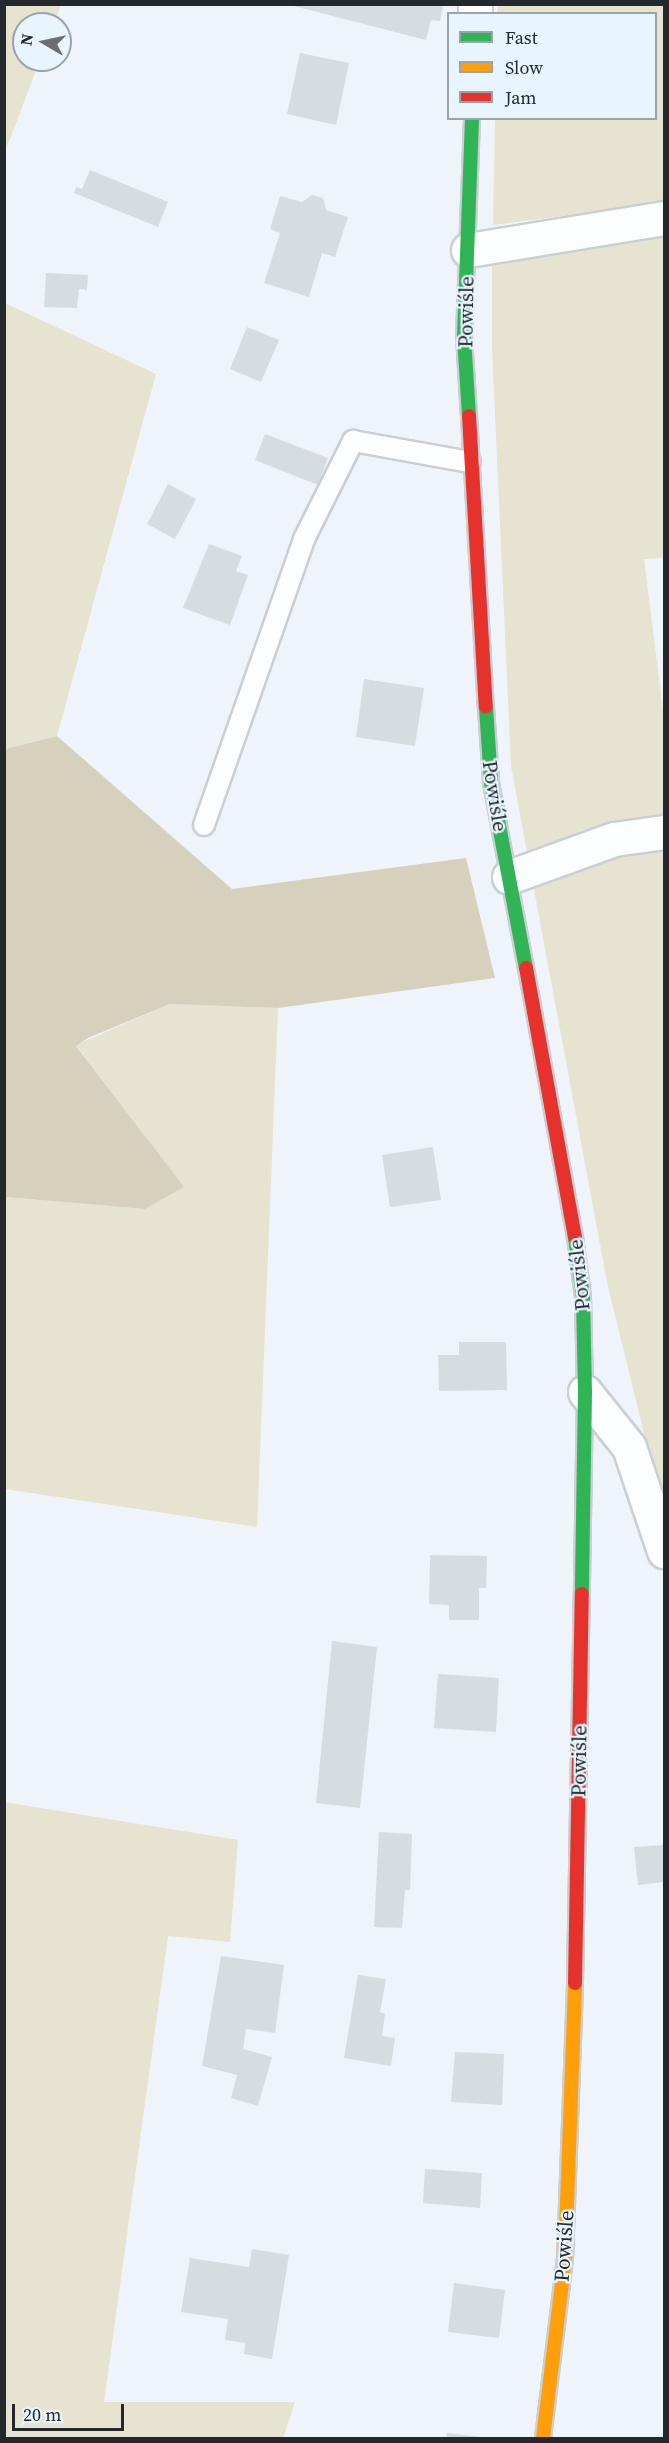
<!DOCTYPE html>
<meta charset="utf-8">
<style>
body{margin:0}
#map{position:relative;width:669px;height:2443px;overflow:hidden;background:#eef4f9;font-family:"Source Serif 4",serif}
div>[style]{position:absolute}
.green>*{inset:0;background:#e6e3d0}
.forest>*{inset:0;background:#d5d1bc}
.building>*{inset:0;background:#d7dce0}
.roads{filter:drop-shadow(2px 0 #cacfd4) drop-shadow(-2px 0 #cacfd4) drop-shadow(0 2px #cacfd4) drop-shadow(0 -2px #cacfd4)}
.lane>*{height:20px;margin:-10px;padding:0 10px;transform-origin:10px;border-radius:10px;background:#fcfdfe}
.street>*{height:33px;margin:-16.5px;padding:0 16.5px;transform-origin:16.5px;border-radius:16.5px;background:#fcfdfe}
.fast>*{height:14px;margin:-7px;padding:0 7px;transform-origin:7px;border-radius:7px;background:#30b455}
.slow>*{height:14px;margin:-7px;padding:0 7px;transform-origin:7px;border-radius:7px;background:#ff9f0a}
.jam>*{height:14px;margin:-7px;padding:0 7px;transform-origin:7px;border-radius:7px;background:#e5322d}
span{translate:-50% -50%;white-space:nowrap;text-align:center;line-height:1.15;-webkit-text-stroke:4.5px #e9f5fe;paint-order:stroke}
.street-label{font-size:21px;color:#23282c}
.frame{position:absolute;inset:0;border:6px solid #23282c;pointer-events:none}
.legend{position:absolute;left:447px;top:12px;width:210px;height:108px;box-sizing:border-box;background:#e9f5fe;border:2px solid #9aa3aa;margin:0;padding:8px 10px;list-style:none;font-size:18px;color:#23282c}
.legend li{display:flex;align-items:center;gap:12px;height:30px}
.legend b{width:30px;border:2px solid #9aa3aa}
.north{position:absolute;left:12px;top:12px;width:60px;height:60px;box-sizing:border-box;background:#e9f5fe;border:2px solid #9aa3aa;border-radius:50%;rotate:279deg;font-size:16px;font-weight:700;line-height:24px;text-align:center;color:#23282c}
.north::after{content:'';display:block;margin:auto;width:21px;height:27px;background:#6a6f74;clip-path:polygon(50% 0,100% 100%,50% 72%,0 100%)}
.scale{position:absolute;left:12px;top:2404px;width:112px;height:27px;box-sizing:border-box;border:3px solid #23282c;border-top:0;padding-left:8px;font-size:18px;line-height:21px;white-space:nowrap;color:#23282c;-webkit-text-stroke:4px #e9f5fe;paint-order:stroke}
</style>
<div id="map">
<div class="green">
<div style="clip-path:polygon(5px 4px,61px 5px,54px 24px,24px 24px,24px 60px,40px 60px,5px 152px)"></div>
<div style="clip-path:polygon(498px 5px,664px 5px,664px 203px,493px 225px,495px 119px,656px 118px,656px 14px,497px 13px)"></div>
<div style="clip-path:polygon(664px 236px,664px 558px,644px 559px,664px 718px,664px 1490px,658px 1491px,607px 1282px,511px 766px,492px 349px,492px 264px)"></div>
<div style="clip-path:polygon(5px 303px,156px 374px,57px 736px,5px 749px)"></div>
<div style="clip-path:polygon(170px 1004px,278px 1008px,257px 1527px,5px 1489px,4px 1197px,145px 1209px,183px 1187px,76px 1045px)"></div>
<div style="clip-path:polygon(4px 1802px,238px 1840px,230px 1942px,168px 1936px,104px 2402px,295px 2402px,283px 2438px,5px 2438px)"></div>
</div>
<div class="forest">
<div style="clip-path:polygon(57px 736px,232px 889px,466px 858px,495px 978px,278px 1008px,170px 1004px,88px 1038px,76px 1046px,184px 1187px,145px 1209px,5px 1197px,5px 749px)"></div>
</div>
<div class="building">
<div style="clip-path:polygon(286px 4px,435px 4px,443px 7px,440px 21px,431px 20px,426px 40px)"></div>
<div style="clip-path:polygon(300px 53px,349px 63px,336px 125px,287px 114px)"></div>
<div style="clip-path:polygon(90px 170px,168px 202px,158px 227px,74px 193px,76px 187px,82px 189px)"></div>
<div style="clip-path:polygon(312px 195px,323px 198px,326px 210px,348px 217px,335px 257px,322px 253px,309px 297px,264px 283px,280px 233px,270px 229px,280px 196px,302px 202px)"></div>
<div style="clip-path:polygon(46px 273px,88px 275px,87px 290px,79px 289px,77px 308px,44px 307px)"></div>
<div style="clip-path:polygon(247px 327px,279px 340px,261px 382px,230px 369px)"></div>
<div style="clip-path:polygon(265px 434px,328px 458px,318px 485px,255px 460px)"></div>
<div style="clip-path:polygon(168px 484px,196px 499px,175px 539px,147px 524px)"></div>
<div style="clip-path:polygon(209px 544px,242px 556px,236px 571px,248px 575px,230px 625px,183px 608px)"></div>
<div style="clip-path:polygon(364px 679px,424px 688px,415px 746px,356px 737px)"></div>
<div style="clip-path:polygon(433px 1147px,441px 1200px,390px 1207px,382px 1155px)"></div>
<div style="clip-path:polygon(459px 1342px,506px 1342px,507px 1390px,439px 1391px,438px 1355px,459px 1355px)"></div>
<div style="clip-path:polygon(430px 1555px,487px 1556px,486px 1588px,479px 1588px,479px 1620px,449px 1620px,449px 1605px,429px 1604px)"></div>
<div style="clip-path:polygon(332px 1641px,377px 1647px,360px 1808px,316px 1803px)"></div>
<div style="clip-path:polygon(438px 1674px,499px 1678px,496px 1732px,434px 1728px)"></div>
<div style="clip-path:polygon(379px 1832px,412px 1834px,410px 1890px,405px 1890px,402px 1928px,374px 1927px)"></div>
<div style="clip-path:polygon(664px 1845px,664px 1882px,638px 1885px,634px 1847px)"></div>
<div style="clip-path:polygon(221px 1956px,284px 1965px,275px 2033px,246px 2029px,243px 2049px,272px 2057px,258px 2106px,231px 2098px,237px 2075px,202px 2066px)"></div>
<div style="clip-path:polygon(358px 1975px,386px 1979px,380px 2012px,385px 2014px,382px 2036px,395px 2038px,391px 2066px,344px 2058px)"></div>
<div style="clip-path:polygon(455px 2052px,504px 2054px,502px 2105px,451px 2102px)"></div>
<div style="clip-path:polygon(425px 2169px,482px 2173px,480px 2208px,423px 2203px)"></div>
<div style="clip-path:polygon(252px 2249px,289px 2255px,272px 2359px,244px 2354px,245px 2343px,225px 2340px,228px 2319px,181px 2312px,190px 2258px,249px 2267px)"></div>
<div style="clip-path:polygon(454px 2283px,505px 2290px,499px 2338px,448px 2332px)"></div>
<div style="clip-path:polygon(447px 2433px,481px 2437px,481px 2438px,446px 2438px)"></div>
</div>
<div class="roads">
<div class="lane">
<div style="left:204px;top:825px;width:303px;rotate:-70.7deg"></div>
<div style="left:304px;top:539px;width:110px;rotate:-63.4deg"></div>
<div style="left:353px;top:441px;width:119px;rotate:10.2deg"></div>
</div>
<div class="street">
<div style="left:475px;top:14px;width:10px;rotate:-90deg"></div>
<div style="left:468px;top:250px;width:199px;rotate:-9.3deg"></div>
<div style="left:509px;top:877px;width:112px;rotate:-19.9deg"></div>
<div style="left:614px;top:839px;width:50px;rotate:-8deg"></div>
<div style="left:585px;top:1392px;width:70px;rotate:51.3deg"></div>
<div style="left:629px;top:1447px;width:110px;rotate:71.4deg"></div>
</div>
<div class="fast">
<div style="left:469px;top:416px;width:79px;rotate:-93.6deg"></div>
<div style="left:464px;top:337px;width:219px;rotate:-87.9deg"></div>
<div style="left:486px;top:707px;width:76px;rotate:86.2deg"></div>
<div style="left:491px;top:783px;width:188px;rotate:79.3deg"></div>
<div style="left:575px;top:1237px;width:61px;rotate:82.4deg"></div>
<div style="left:583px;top:1297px;width:95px;rotate:88.8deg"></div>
<div style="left:585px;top:1392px;width:202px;rotate:90.9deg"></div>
</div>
<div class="slow">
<div style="left:543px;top:2438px;width:180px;rotate:-83deg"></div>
<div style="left:565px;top:2259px;width:276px;rotate:-87.9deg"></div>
</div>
<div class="jam">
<div style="left:469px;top:416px;width:291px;rotate:86.7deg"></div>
<div style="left:526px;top:968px;width:273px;rotate:79.7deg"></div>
<div style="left:575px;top:1983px;width:389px;rotate:-89deg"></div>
</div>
</div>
<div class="street-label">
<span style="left:466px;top:312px;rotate:-89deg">Powiśle</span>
<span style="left:495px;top:796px;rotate:81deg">Powiśle</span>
<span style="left:579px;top:1275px;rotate:-96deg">Powiśle</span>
<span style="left:579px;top:1761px;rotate:-89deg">Powiśle</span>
<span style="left:564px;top:2246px;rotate:-86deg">Powiśle</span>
</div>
<div class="frame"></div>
<ul class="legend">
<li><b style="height:8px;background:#30b455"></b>Fast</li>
<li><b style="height:8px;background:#ff9f0a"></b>Slow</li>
<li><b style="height:8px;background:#e5322d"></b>Jam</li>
</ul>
<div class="north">N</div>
<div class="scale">20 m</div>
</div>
